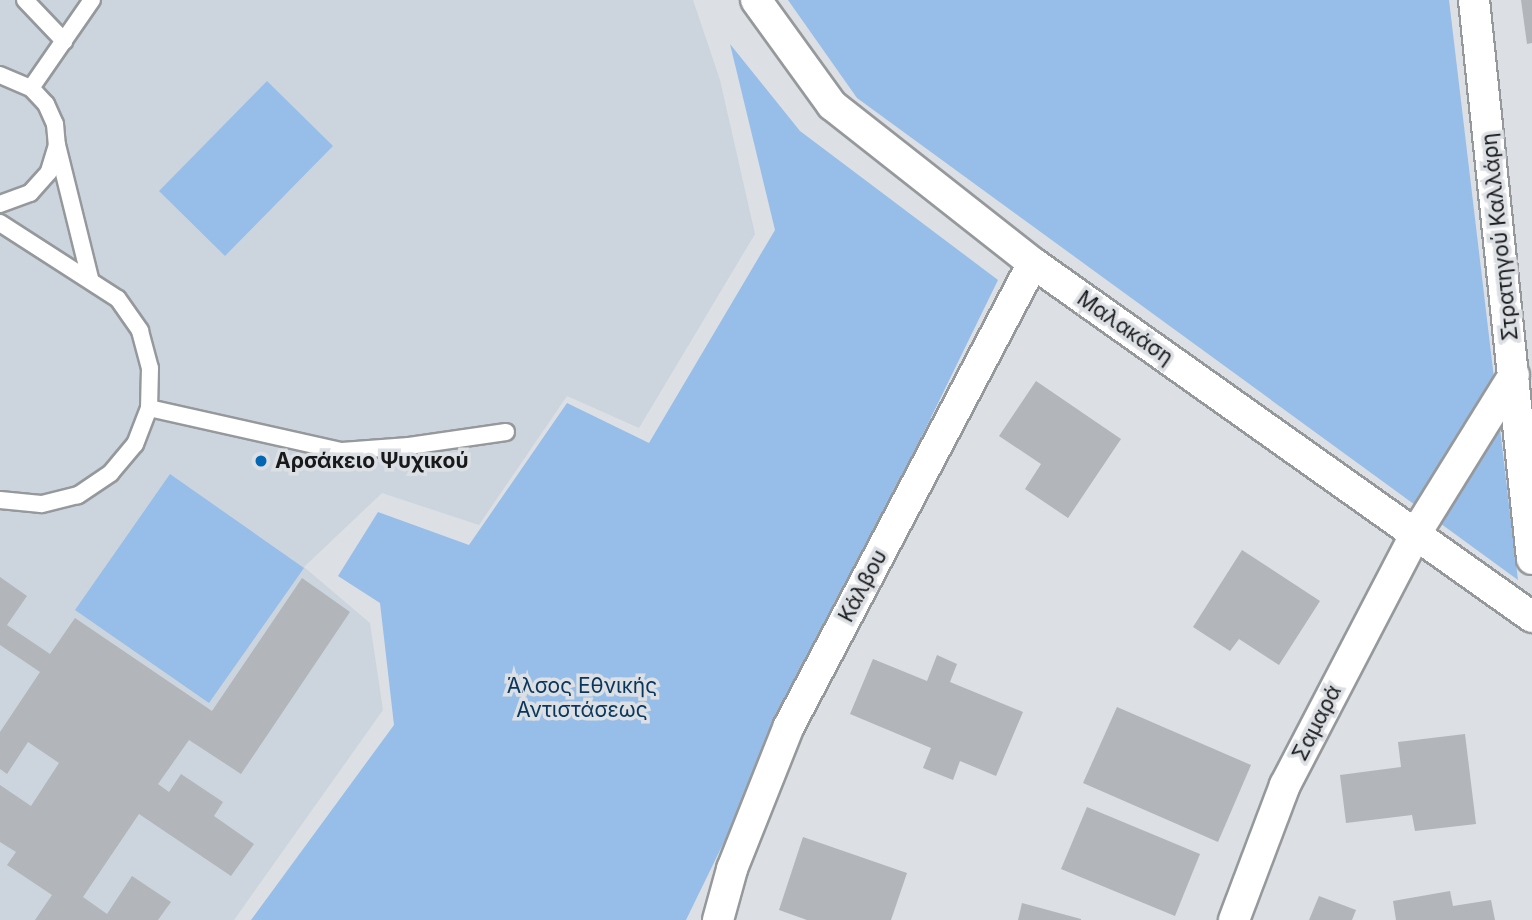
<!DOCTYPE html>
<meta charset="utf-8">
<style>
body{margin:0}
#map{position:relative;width:1532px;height:920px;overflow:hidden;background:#dcdfe3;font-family:Inter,sans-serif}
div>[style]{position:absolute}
.built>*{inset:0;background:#ccd5de}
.green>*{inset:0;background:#97bee8}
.building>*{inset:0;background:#b2b5b9}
.roads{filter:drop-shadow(2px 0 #96999c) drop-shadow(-2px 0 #96999c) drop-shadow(0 2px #96999c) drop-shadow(0 -2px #96999c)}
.service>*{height:16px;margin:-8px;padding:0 8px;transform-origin:8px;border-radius:8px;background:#fff}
.minor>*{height:30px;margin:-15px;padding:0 15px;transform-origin:15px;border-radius:15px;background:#fff}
.dots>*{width:19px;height:19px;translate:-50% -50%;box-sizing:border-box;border:4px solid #dcdfe3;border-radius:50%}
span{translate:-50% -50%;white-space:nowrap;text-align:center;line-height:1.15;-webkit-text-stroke:7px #dcdfe3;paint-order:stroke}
.street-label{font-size:21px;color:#18191b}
.poi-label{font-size:21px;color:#18191b;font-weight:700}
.left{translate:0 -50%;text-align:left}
.park-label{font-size:21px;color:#09365d}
</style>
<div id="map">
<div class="built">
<div style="clip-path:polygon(0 0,693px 0,720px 80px,755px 234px,639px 428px,567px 396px,479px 525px,382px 493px,304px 567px,370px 623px,383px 710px,234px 920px,0 920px)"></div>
</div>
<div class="green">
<div style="clip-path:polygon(788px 0,1449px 0,1518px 580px,857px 98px)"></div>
<div style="clip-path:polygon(730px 44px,800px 131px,998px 280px,686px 920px,251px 920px,394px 725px,380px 603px,338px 576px,378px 512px,469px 545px,567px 403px,649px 443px,775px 230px)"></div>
<div style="clip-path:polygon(267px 81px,333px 146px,225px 256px,159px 191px)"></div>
<div style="clip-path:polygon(170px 474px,304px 568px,209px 703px,75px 610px)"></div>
</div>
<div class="building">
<div style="clip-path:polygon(1521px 0,1532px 0,1532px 43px,1527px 44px)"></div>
<div style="clip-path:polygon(1036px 381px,1121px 439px,1068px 518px,1025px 489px,1041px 464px,999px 436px)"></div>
<div style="clip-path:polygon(1242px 550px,1320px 601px,1279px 665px,1239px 639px,1230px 651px,1193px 627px)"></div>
<div style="clip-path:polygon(0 577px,27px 596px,7px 625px,50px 654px,75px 618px,212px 711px,302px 578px,350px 612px,241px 774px,189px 740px,158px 784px,169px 792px,181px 774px,223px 802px,214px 816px,254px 844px,231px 876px,139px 814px,83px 897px,107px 914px,132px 876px,171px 902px,158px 920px,35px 920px,52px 895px,7px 865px,16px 852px,0 842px,0 785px,31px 806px,59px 763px,28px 742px,7px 774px,0 769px,0 732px,40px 672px,0 645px)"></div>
<div style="clip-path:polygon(937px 655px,957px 664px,950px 682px,1023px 712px,996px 776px,960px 761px,953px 780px,923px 768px,931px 748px,850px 714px,873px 659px,927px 681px)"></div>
<div style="clip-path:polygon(1117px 707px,1251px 765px,1218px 842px,1083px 783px)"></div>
<div style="clip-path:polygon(1465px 734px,1476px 824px,1415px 831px,1412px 815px,1346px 823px,1340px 775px,1401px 767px,1398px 742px)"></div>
<div style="clip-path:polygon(1087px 807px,1200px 854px,1175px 916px,1061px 869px)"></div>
<div style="clip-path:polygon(803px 837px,907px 873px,891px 920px,807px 920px,779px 910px)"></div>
<div style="clip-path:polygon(1450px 891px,1453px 906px,1491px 900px,1495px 920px,1396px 920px,1393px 901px)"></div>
<div style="clip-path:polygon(1319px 896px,1356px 910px,1352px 920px,1309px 920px)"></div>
<div style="clip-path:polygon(1022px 903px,1081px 919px,1081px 920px,1018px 920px)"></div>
</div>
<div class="roads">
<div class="service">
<div style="left:25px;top:0;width:57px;rotate:46.4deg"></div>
<div style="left:0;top:75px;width:34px;rotate:23deg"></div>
<div style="left:31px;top:88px;width:22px;rotate:47deg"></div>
<div style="left:46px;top:104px;width:22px;rotate:66deg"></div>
<div style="left:55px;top:124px;width:21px;rotate:85deg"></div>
<div style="left:57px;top:145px;width:28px;rotate:107deg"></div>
<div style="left:49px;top:172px;width:28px;rotate:132deg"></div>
<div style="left:30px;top:193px;width:32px;rotate:160deg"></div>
<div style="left:31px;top:88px;width:107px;rotate:-55.3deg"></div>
<div style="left:57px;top:145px;width:137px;rotate:76.1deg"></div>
<div style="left:0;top:223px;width:140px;rotate:32.8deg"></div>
<div style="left:118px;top:299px;width:39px;rotate:55deg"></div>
<div style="left:140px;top:331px;width:38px;rotate:75deg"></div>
<div style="left:150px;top:368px;width:40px;rotate:91.4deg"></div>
<div style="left:149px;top:408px;width:39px;rotate:111deg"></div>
<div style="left:135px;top:444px;width:38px;rotate:130deg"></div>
<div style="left:111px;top:473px;width:40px;rotate:146deg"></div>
<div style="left:78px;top:495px;width:38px;rotate:166deg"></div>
<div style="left:41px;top:504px;width:41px;rotate:-174.4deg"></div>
<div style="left:149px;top:408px;width:198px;rotate:12.6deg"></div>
<div style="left:342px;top:451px;width:67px;rotate:-4.3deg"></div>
<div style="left:409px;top:446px;width:98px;rotate:-8.2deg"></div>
</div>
<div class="minor">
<div style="left:756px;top:0;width:130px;rotate:54.1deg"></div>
<div style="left:832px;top:105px;width:256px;rotate:38.2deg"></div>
<div style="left:1033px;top:263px;width:612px;rotate:35.35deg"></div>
<div style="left:1474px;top:0;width:562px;rotate:84.08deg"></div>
<div style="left:718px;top:920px;width:53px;rotate:-74.6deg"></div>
<div style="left:732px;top:869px;width:154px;rotate:-68.3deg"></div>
<div style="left:789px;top:726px;width:523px;rotate:-62.21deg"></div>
<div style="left:1234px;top:920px;width:144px;rotate:-69.3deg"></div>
<div style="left:1285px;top:785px;width:284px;rotate:-62.5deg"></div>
<div style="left:1416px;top:533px;width:186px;rotate:-58.2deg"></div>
</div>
</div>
<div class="dots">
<div style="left:261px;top:461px;background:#0367b3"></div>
</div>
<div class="street-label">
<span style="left:1500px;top:237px;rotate:-96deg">Στρατηγού Καλλάρη</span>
<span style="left:1125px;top:328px;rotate:35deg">Μαλακάση</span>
<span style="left:863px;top:586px;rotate:-62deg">Κάλβου</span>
<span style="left:1317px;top:723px;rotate:-63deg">Σαμαρά</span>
</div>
<div class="poi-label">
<span class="left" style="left:275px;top:461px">Αρσάκειο Ψυχικού</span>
</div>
<div class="park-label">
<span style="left:582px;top:698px">Άλσος Εθνικής<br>Αντιστάσεως</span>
</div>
</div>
